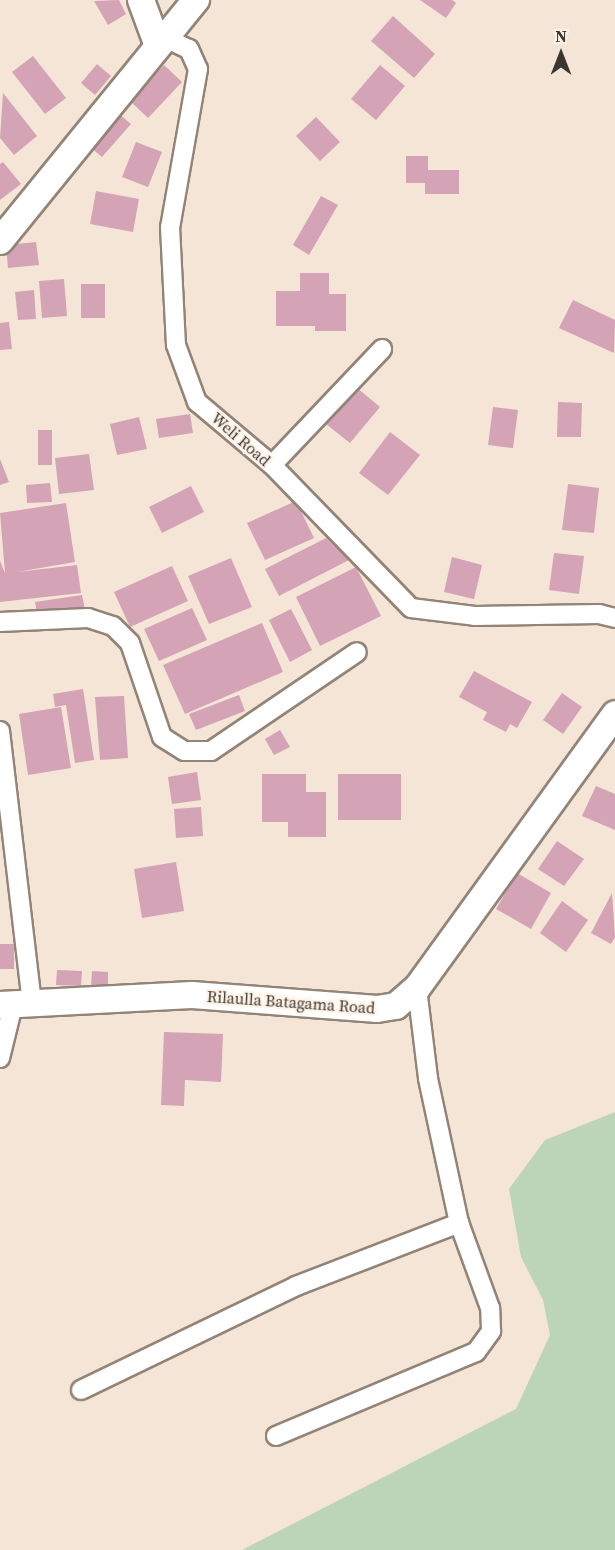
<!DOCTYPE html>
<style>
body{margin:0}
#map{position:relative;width:615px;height:1550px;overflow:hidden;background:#f4e5d6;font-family:"Source Serif 4",serif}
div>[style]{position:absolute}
.green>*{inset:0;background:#bcd5b8}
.building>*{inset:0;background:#d4a3b6}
.roads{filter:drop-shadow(2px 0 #928477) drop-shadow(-2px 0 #928477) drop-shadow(0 2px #928477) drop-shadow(0 -2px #928477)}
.street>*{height:18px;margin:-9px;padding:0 9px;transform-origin:9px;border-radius:9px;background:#fff}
.secondary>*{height:26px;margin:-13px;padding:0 13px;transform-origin:13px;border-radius:13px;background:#fff}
span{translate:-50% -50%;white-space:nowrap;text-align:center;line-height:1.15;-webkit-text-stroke:4.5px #fff3e7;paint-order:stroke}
.street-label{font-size:16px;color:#3c3631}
.north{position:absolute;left:531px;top:24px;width:60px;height:60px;-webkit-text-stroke:4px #fff3e7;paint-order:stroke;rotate:0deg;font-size:16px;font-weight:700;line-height:24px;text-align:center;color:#3c3631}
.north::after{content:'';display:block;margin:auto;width:21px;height:27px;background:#3c3631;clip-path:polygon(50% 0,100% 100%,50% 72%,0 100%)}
</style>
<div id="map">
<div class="green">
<div style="clip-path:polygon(615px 1112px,615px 1550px,242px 1550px,516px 1409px,550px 1335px,543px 1300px,521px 1257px,509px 1189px,545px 1140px)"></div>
</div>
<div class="building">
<div style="clip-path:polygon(119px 0,126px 14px,108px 25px,94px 1px)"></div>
<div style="clip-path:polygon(420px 0,452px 0,456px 3px,446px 18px)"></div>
<div style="clip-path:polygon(393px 16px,435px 54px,414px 78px,371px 41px)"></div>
<div style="clip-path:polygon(33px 56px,66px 98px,45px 114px,12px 72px)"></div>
<div style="clip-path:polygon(97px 64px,111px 76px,95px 95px,81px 83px)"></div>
<div style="clip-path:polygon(164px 65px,182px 82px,148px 118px,130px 101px)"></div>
<div style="clip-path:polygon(380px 65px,405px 86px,376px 120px,351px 99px)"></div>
<div style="clip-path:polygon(3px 93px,37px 136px,14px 155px,0 138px)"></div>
<div style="clip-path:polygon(118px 113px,131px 124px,102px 157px,90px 147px)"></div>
<div style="clip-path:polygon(316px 117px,340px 142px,320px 161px,296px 136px)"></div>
<div style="clip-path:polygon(136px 142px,162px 152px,148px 187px,122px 177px)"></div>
<div style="clip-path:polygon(406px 156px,428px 156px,428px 170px,459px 170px,459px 194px,425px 194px,425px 183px,406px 183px)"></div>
<div style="clip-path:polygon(3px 162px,21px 184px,0 200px,0 164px)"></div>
<div style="clip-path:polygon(96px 191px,139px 199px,133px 232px,90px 224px)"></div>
<div style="clip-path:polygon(321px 196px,338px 205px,309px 255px,293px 245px)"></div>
<div style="clip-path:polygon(36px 242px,39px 265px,8px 268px,6px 245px)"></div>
<div style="clip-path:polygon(300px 273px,329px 273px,329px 294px,346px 294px,346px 331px,315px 331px,315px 326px,276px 326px,276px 291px,300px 291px)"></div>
<div style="clip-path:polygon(64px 279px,67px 316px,42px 318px,39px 281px)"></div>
<div style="clip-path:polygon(81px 284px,105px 284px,105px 318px,81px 318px)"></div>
<div style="clip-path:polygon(34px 290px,36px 319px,18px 320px,15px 292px)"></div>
<div style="clip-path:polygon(573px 300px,615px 320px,614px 353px,559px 328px)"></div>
<div style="clip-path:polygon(9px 322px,12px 349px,0 350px,0 323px)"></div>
<div style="clip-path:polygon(356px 387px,380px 407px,350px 443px,326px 424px)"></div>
<div style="clip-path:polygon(558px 402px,582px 403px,581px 437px,557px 437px)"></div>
<div style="clip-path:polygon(493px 407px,518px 410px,513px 448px,488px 445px)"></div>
<div style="clip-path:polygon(190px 414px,193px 433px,159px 438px,156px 419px)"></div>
<div style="clip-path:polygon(139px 417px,147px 449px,117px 455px,110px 424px)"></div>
<div style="clip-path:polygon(38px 430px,52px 430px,52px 465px,38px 465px)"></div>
<div style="clip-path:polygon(390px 432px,420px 455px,388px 495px,359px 473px)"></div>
<div style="clip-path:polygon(89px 454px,94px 490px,59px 494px,55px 458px)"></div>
<div style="clip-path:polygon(0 459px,9px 482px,0 485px)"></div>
<div style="clip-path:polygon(50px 483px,52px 502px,27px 503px,26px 485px)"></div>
<div style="clip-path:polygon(568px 484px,599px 488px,594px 533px,562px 530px)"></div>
<div style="clip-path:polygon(191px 486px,204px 512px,162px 533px,149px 507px)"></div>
<div style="clip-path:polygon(296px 501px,314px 538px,265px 560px,247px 523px)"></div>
<div style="clip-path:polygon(66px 503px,75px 562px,17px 572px,77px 565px,81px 593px,0 602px,0 561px,5px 573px,0 513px)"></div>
<div style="clip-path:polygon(326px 538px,349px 560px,279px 596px,265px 569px)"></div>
<div style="clip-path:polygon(554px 553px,584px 556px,579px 594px,549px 590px)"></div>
<div style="clip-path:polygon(452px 557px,482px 565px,474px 599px,444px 592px)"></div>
<div style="clip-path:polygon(231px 558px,252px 607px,209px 624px,188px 576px)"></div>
<div style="clip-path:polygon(172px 566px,188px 601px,130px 627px,114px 592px)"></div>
<div style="clip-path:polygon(356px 567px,381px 616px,320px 646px,296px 597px)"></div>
<div style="clip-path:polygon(82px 595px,85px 610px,38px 618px,35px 602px)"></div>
<div style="clip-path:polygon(192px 608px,207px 640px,159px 661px,144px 629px)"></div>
<div style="clip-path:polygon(291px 609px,312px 650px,290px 662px,269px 620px)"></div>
<div style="clip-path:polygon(262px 623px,283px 672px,185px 714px,163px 665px)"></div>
<div style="clip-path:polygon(474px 671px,532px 702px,517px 728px,510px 724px,506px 732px,483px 720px,487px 712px,459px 697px)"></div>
<div style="clip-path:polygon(83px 689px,94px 760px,75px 763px,66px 705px,55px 707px,53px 694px)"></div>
<div style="clip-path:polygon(562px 693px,582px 707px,563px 734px,543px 720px)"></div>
<div style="clip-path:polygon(239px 695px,245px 711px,196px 730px,189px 714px)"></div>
<div style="clip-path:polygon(124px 696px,128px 758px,100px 760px,95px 697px)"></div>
<div style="clip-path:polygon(61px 707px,71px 768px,28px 775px,19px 714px)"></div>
<div style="clip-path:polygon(280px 730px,290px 747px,274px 755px,265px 739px)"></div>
<div style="clip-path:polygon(197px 772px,201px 800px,172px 804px,168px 777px)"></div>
<div style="clip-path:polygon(262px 774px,306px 774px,306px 792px,326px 792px,326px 837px,288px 837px,288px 822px,262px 822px)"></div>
<div style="clip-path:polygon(338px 774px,401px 774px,401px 820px,338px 820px)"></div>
<div style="clip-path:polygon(596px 786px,615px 794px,615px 830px,582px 816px)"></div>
<div style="clip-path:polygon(201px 807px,203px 836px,176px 838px,174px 809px)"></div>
<div style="clip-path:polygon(557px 841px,584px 859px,564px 886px,538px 869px)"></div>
<div style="clip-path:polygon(176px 862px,184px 911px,142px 918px,134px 869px)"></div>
<div style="clip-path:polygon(517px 873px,551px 893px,531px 929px,496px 909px)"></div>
<div style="clip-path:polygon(612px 893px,615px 937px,611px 944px,591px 933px)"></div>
<div style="clip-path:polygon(562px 901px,588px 920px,566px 952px,540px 933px)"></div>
<div style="clip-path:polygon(0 944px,14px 944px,14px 969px,0 969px)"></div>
<div style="clip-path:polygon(57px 970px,82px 971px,81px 986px,56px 985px)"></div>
<div style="clip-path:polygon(92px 971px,108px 972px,108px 986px,91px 986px)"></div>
<div style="clip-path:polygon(164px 1032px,223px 1034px,221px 1082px,185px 1080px,184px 1106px,161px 1105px)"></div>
</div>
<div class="roads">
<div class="street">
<div style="left:165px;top:38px;width:26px;rotate:25deg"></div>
<div style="left:189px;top:49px;width:22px;rotate:66deg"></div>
<div style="left:198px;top:69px;width:160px;rotate:100deg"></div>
<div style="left:170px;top:227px;width:118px;rotate:87.1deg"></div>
<div style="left:176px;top:345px;width:61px;rotate:69.8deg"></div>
<div style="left:197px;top:402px;width:98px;rotate:40deg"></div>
<div style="left:272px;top:465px;width:199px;rotate:45.8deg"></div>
<div style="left:411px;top:608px;width:64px;rotate:7.1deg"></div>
<div style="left:475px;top:616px;width:124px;rotate:-0.9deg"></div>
<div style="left:599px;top:614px;width:16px;rotate:14deg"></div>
<div style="left:272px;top:465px;width:160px;rotate:-46.5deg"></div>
<div style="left:0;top:622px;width:88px;rotate:-2.6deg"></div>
<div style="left:88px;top:618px;width:26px;rotate:18deg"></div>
<div style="left:113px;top:626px;width:24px;rotate:45deg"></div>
<div style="left:130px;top:643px;width:99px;rotate:71.2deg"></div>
<div style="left:162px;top:737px;width:26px;rotate:32deg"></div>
<div style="left:184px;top:751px;width:27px"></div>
<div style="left:211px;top:751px;width:176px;rotate:-34.1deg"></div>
<div style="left:0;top:731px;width:276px;rotate:83.3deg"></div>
<div style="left:0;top:1058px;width:55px;rotate:-76.2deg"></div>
<div style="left:81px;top:1390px;width:239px;rotate:-25.8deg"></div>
<div style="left:296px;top:1286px;width:175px;rotate:-21.1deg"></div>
<div style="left:276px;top:1436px;width:217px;rotate:-22.8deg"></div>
<div style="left:476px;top:1352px;width:26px;rotate:-54deg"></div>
<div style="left:491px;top:1331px;width:23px;rotate:-92deg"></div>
<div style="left:490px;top:1308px;width:90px;rotate:-110deg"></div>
<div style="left:459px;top:1223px;width:148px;rotate:-102.1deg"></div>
<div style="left:428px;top:1078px;width:91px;rotate:-97deg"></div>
</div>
<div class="secondary">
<div style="left:141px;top:0;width:49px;rotate:69.7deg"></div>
<div style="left:0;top:241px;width:311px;rotate:-50.9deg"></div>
<div style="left:0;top:1005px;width:192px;rotate:-3deg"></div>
<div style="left:192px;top:995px;width:186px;rotate:4.3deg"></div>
<div style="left:377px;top:1009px;width:19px;rotate:-9deg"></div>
<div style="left:396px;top:1006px;width:28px;rotate:-41deg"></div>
<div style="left:417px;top:988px;width:338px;rotate:-54.1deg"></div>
</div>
</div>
<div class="street-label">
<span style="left:241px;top:439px;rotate:41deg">Weli Road</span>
<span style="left:291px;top:1002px;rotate:4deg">Rilaulla Batagama Road</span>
</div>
<div class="north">N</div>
</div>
